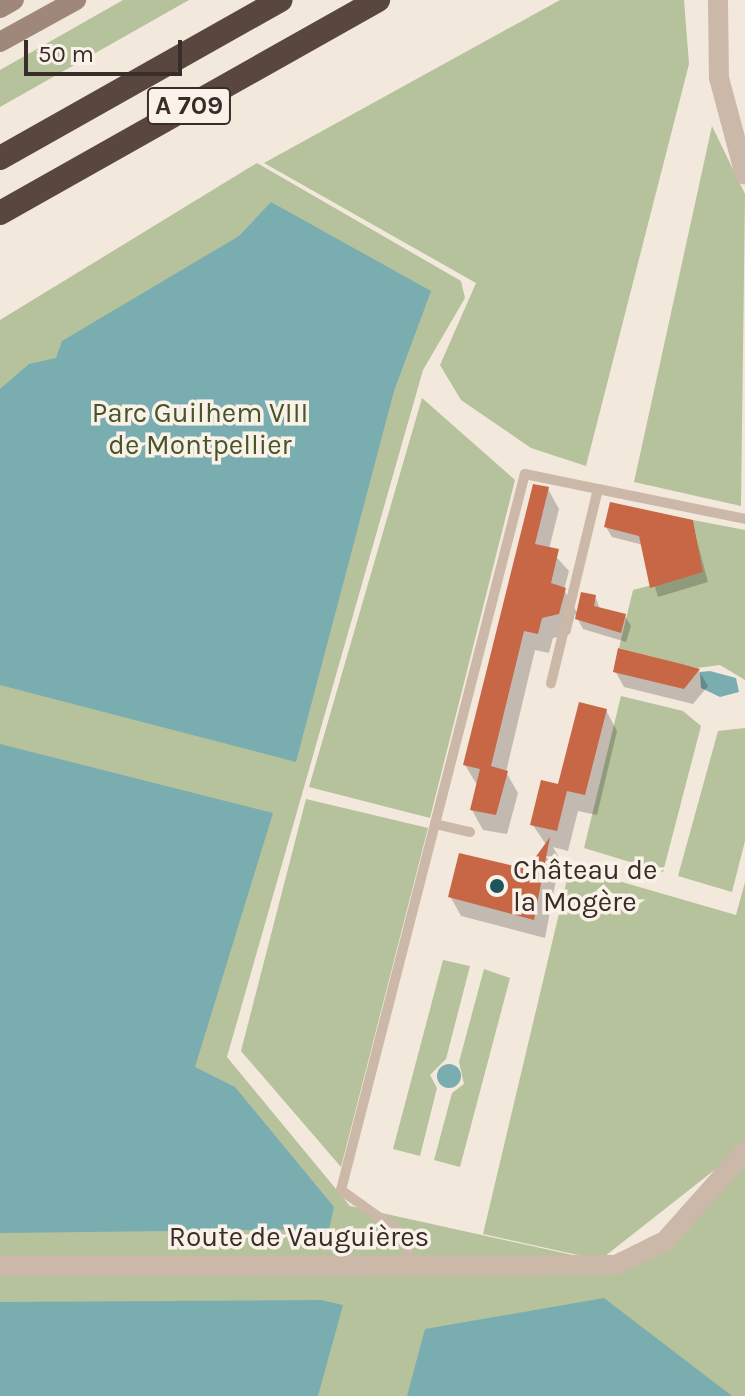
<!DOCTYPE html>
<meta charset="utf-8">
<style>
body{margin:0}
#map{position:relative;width:745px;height:1396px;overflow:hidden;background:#f3e8dc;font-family:Karla,sans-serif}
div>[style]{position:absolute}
.green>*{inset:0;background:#b5c29c}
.water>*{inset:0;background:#7aadb0}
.round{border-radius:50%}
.shadow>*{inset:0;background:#0003}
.building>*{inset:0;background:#c86745}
.lane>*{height:10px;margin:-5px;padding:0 5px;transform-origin:5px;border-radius:5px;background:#cbb8a8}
.street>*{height:20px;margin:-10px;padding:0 10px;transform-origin:10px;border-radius:10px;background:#cbb8a8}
.secondary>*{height:20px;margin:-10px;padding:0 10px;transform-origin:10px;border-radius:10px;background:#9f8779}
.highway>*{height:24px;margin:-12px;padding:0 12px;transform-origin:12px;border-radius:12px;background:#59473f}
.dots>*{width:22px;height:22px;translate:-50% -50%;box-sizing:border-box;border:4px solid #faf2e9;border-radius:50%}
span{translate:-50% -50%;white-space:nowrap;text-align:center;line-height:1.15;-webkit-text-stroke:7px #faf2e9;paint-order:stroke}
.shield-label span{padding:2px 6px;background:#faf2e9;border:2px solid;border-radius:6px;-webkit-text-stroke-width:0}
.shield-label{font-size:26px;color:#382d28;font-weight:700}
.park-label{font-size:28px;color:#46562b}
.poi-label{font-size:28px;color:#382d28}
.left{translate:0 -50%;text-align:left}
.street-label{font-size:28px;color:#382d28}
.scale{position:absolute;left:24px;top:40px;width:158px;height:36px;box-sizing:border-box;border:4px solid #382d28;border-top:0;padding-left:10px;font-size:24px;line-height:28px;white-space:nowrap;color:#382d28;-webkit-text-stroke:6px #faf2e9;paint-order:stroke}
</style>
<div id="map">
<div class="green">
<div style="clip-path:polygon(123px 0,189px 0,0 107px,0 70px)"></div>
<div style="clip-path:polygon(560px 0,684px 0,689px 64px,586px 466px,531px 448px,461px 400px,440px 365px,476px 283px,264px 163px)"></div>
<div style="clip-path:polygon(712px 126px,745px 194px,741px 506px,634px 482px)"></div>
<div style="clip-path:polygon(257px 163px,461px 281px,465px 298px,423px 370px,227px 1057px,350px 1206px,604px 1262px,654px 1235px,668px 1245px,745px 1166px,745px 1396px,0 1396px,0 320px)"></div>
<div style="clip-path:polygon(422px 398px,515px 480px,430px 818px,309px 787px)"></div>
<div style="clip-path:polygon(693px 520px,745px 530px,745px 680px,720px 665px,697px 668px,619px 648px,633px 590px,703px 572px)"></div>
<div style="clip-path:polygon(621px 696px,683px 711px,701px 726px,663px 872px,584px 848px)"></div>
<div style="clip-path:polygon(745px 728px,745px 841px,732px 892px,678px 876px,718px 731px)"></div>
<div style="clip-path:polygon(306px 799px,428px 828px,341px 1167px,241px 1051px)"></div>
<div style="clip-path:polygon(570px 867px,736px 915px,745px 882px,745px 1146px,600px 1260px,483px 1234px)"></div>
<div style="clip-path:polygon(443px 960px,470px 966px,446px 1059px,430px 1075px,437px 1088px,420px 1156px,393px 1149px)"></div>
<div style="clip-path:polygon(484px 969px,510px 978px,460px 1167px,434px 1160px,452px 1093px,464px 1084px,459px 1062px)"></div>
</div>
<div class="water">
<div style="clip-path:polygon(271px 202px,431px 291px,394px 391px,296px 762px,0 685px,0 389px,29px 364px,56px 358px,62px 341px,239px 236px)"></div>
<div style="clip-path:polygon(710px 671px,736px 678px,739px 692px,720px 697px,701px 688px,700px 672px)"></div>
<div style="clip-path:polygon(0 744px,273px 813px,195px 1067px,235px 1087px,334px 1207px,329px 1229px,0 1233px)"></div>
<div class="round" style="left:437px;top:1064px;width:24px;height:24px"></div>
<div style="clip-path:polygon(604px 1298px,732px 1396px,407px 1396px,425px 1329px)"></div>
<div style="clip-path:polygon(321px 1300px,343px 1305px,318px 1396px,0 1396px,0 1302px)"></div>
</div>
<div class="shadow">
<div style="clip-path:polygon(548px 489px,559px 509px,549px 549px,569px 571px,564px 590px,578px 614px,595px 596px,600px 609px,625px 616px,631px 626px,626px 642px,583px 629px,575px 614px,570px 634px,553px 638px,549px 653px,535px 650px,506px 772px,518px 793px,507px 834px,483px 830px,472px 810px,477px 785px,465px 765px)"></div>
<div style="clip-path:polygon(692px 522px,708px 582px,658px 597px,643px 545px,612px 537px,606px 527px)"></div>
<div style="clip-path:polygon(620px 651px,699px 671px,708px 686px,693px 704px,624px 687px,615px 671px)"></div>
<div style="clip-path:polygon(606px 710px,617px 731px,597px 815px,578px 811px,568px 851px,553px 847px,560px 859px,545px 938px,461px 916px,450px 896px,528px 871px,547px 846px,532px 824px)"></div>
</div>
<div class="building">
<div style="clip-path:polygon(533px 484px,549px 487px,535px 544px,559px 549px,551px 583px,566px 588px,559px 614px,542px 618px,538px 634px,524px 631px,491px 766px,508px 771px,496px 815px,470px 810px,480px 769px,463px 765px)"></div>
<div style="clip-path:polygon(610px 502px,693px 520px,703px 572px,650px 588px,639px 536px,604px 527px)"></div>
<div style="clip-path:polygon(581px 592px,596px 595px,594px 606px,626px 614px,621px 633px,575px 619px)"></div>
<div style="clip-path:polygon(618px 648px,682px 664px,700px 669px,684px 689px,613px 672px)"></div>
<div style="clip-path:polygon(579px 702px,607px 709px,585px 795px,567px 791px,557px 831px,530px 825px,541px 780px,558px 784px)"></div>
<div style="clip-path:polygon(550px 837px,534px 920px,448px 897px,459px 853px,527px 869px)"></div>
</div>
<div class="lane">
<div style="left:598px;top:489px;width:150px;rotate:11.5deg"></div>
<div style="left:435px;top:824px;width:361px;rotate:-75.6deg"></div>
<div style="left:525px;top:474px;width:75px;rotate:11.6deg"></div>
<div style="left:598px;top:489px;width:200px;rotate:103.6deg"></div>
<div style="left:405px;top:1265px;width:26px;rotate:-77deg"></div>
<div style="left:411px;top:1240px;width:86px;rotate:-144.5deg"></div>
<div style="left:341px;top:1190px;width:378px;rotate:-75.6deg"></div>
<div style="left:435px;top:824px;width:36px;rotate:13deg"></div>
</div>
<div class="street">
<div style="left:718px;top:0;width:78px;rotate:89.3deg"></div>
<div style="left:719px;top:78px;width:100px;rotate:75deg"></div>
<div style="left:0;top:1266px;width:616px;rotate:-0.09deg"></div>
<div style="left:616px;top:1265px;width:55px;rotate:-26.1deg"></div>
<div style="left:665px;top:1241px;width:120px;rotate:-48.4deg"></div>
</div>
<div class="secondary">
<div style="left:0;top:8px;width:16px;rotate:-30deg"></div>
<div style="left:0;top:42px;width:87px;rotate:-28.9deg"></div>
</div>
<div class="highway">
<div style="left:0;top:158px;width:322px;rotate:-29.4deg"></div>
<div style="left:0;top:213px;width:434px;rotate:-29.4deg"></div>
</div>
<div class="dots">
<div style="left:497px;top:886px;background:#1d555a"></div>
</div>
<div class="shield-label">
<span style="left:189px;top:106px">A 709</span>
</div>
<div class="park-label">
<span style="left:200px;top:429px">Parc Guilhem VIII<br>de Montpellier</span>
</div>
<div class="poi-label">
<span class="left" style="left:513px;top:886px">Château de<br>la Mogère</span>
</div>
<div class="street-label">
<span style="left:299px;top:1237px">Route de Vauguières</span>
</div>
<div class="scale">50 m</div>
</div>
